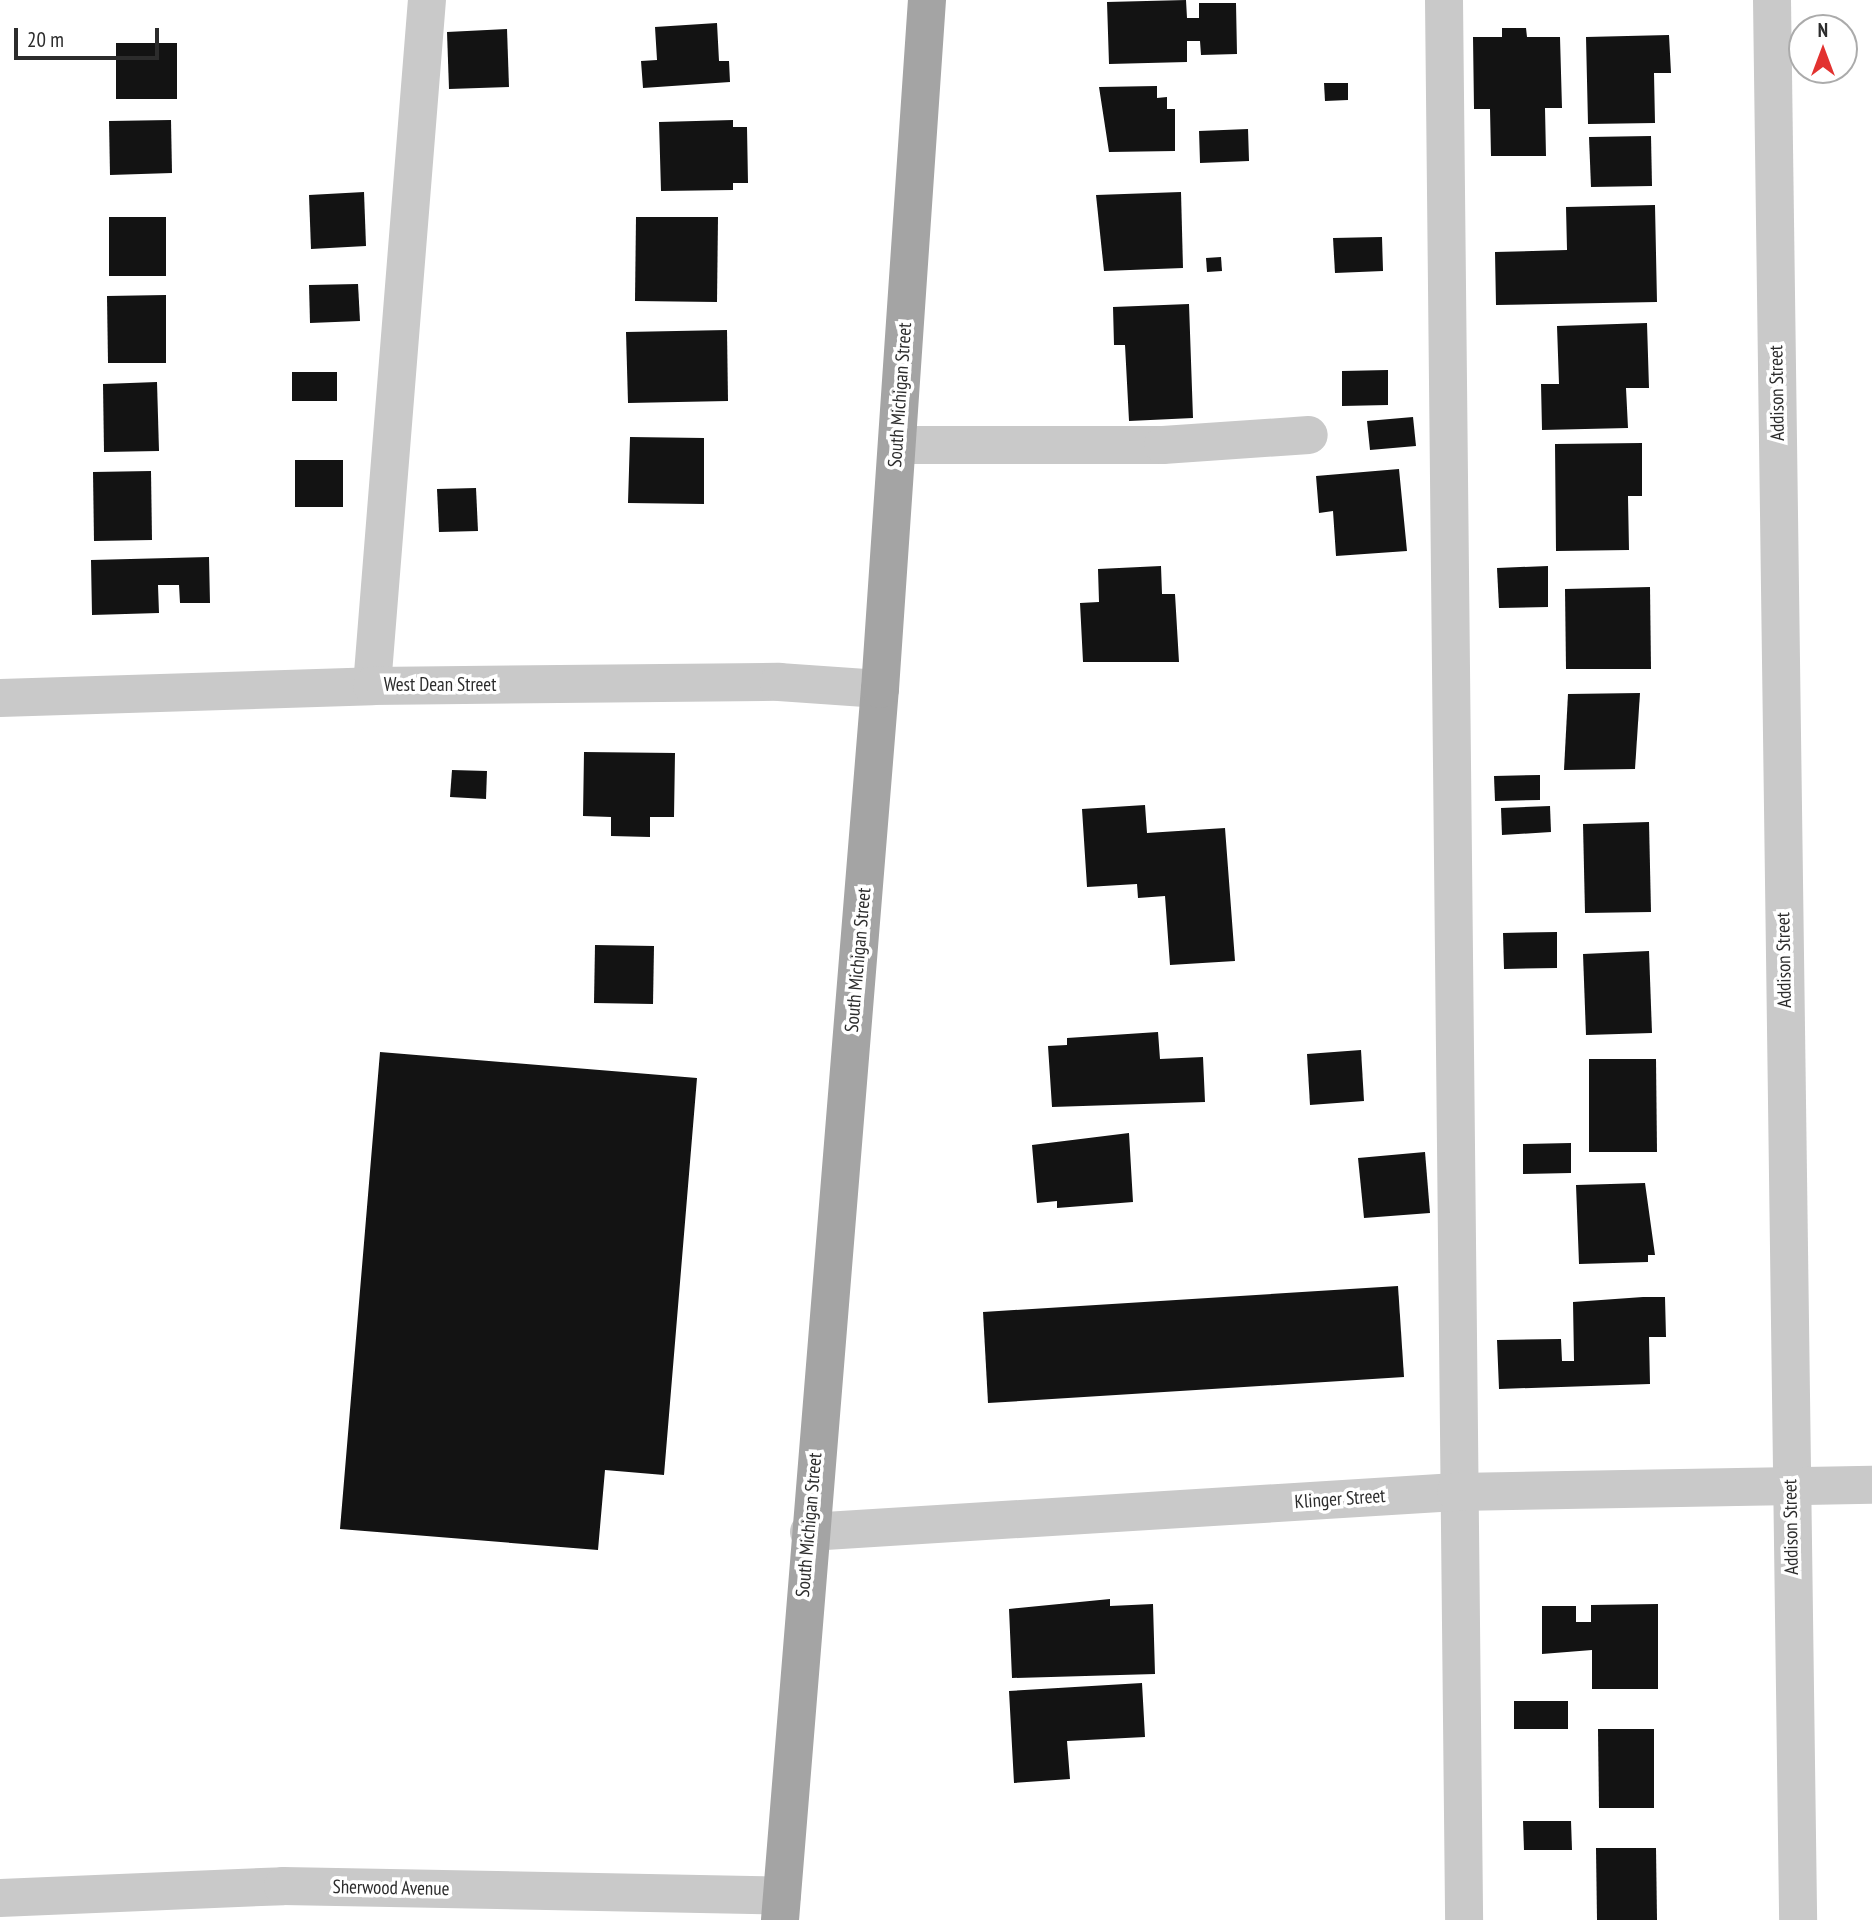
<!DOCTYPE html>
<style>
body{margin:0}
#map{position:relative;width:1872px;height:1920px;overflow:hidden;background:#fff;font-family:"PT Sans Narrow",sans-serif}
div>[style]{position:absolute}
.building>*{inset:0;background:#131313}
.minor>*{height:38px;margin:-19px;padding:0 19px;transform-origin:19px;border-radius:19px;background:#c9c9c9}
.major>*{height:38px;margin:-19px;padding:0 19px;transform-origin:19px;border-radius:19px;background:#a4a4a4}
span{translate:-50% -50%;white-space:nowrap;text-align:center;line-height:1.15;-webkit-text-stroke:7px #fff;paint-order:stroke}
.street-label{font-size:19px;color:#2c2c2c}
.north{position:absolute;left:1788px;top:14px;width:70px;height:70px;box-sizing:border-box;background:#fff;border:2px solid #ababab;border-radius:50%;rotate:0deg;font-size:19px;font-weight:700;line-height:28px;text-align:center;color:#2c2c2c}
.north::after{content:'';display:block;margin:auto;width:24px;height:32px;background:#e23230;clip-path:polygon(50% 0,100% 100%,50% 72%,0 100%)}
.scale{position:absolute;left:14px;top:28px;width:145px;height:32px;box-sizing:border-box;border:4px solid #2c2c2c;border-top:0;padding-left:9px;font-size:21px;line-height:24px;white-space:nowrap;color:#2c2c2c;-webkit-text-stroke:5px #fff;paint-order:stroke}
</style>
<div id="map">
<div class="building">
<div style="clip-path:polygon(1186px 0,1187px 18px,1199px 18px,1199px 3px,1236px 3px,1237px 54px,1201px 55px,1200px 41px,1187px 41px,1187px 62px,1109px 64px,1107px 2px)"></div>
<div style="clip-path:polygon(717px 23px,719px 61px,729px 61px,730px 82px,643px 88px,641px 61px,657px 60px,655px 27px)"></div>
<div style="clip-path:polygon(1502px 28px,1526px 28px,1527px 37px,1560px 37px,1562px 108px,1545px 108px,1546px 156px,1491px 156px,1490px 109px,1474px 109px,1473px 37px,1502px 37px)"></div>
<div style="clip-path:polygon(507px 29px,509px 87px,449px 89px,447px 32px)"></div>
<div style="clip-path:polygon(1669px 35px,1671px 73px,1654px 73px,1655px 123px,1588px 124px,1586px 37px)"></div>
<div style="clip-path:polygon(116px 43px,177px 43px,177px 99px,116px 99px)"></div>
<div style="clip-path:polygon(1324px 83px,1348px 83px,1348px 100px,1325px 101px)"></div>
<div style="clip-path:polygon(1157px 86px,1157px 98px,1167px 97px,1167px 109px,1175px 109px,1175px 151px,1109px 152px,1099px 87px)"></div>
<div style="clip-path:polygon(171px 120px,172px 173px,110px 175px,109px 121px)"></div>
<div style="clip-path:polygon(733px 120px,733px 127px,747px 127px,748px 183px,733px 183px,733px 190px,661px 191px,659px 122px)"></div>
<div style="clip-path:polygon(1248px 129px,1249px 161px,1200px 163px,1199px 131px)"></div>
<div style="clip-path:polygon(1651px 136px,1652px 186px,1591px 187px,1589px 137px)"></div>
<div style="clip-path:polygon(364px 192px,366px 246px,311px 249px,309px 195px)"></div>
<div style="clip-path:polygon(1181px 192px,1183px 268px,1104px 271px,1096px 195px)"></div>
<div style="clip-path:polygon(1655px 205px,1657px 302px,1496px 305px,1495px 252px,1567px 250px,1566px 207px)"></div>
<div style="clip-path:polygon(109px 217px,166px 217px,166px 276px,109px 276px)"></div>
<div style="clip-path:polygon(636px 217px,718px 217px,717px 302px,635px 301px)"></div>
<div style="clip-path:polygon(1382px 237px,1383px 271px,1335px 273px,1333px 238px)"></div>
<div style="clip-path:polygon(1221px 257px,1222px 271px,1207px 272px,1206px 258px)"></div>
<div style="clip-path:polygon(358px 284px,360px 321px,310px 323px,309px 285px)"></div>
<div style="clip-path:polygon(166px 295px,166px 363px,108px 363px,107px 296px)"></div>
<div style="clip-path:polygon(1189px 304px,1193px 418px,1129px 421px,1125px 345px,1114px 345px,1113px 307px)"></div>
<div style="clip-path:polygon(1647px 323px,1649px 388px,1626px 388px,1628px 428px,1542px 430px,1541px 384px,1559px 384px,1557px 326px)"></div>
<div style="clip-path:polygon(727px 330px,728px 401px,628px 403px,626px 332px)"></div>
<div style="clip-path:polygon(1388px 370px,1388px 405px,1342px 406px,1342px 371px)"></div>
<div style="clip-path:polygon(292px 372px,337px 372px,337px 401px,292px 401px)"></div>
<div style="clip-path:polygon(157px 382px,159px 451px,104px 452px,103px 384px)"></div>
<div style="clip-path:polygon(1413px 417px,1416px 446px,1370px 450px,1367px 421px)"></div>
<div style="clip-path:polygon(630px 437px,704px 438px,704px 504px,628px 503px)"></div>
<div style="clip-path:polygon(1642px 443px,1642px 496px,1628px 496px,1629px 550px,1556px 551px,1555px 444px)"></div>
<div style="clip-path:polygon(295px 460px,343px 460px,343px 507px,295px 507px)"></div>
<div style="clip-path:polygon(1399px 469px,1407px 551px,1336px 556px,1333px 511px,1319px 513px,1316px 476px)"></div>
<div style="clip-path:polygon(151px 471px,152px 540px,94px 541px,93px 472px)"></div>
<div style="clip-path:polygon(476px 488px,478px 531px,439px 532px,437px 489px)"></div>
<div style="clip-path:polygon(209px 557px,210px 603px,180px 603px,179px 585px,158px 585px,159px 613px,92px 615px,91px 560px)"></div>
<div style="clip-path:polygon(1161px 566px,1162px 594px,1175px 594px,1179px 662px,1083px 662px,1080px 603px,1099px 602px,1098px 569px)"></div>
<div style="clip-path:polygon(1548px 566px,1548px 607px,1499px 608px,1497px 568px)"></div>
<div style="clip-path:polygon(1650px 587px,1651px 669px,1566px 669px,1565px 589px)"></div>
<div style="clip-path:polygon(1640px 693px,1635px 769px,1564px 770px,1568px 694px)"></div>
<div style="clip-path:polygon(584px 752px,675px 753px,674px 817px,650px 817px,650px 837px,611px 836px,611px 817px,583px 816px)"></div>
<div style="clip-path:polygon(452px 770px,487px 771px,486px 799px,450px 797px)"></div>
<div style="clip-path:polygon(1540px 775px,1540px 800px,1495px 801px,1494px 776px)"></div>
<div style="clip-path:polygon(1145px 805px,1147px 833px,1225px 828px,1235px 961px,1170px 965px,1165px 896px,1138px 898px,1137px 884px,1087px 887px,1082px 809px)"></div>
<div style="clip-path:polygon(1550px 806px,1551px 832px,1502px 835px,1501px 808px)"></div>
<div style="clip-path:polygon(1649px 822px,1651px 912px,1585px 913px,1583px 824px)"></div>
<div style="clip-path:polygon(1557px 932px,1557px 968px,1504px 969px,1503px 933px)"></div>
<div style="clip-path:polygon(595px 945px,654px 946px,653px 1004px,594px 1003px)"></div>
<div style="clip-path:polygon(1649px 951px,1652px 1033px,1586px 1035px,1583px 954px)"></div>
<div style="clip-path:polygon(1158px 1032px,1160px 1059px,1203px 1057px,1205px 1102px,1052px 1107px,1048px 1046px,1067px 1045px,1067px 1038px)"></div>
<div style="clip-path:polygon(1361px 1050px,1364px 1101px,1310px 1105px,1307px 1054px)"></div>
<div style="clip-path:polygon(380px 1052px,697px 1078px,664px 1475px,605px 1470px,598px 1550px,340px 1529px)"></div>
<div style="clip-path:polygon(1589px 1059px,1656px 1059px,1657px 1152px,1589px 1152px)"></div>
<div style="clip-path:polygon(1129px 1133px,1133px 1202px,1057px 1208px,1057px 1201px,1037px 1203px,1032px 1145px)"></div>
<div style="clip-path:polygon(1571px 1143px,1571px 1173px,1523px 1174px,1523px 1144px)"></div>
<div style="clip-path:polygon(1425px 1152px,1430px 1213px,1364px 1218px,1358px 1158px)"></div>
<div style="clip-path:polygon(1645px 1183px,1655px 1255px,1648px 1255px,1648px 1262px,1579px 1264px,1576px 1185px)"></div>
<div style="clip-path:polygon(1398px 1286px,1404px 1377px,988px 1403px,983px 1312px)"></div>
<div style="clip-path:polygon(1643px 1297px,1665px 1297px,1666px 1337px,1649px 1337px,1650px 1384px,1499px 1389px,1497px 1340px,1561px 1339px,1562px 1361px,1574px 1361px,1573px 1302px)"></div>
<div style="clip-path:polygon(1110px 1599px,1110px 1606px,1153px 1604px,1155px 1674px,1012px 1678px,1009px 1609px)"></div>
<div style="clip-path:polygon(1658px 1604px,1658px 1689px,1592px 1689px,1592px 1650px,1542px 1654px,1542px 1606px,1576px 1606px,1576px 1622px,1591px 1622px,1591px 1605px)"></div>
<div style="clip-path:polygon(1142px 1683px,1145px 1737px,1067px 1741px,1070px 1779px,1014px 1783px,1009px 1691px)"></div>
<div style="clip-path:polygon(1514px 1701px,1568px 1701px,1568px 1729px,1514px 1729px)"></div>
<div style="clip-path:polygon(1598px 1729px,1654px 1729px,1654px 1808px,1599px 1808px)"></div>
<div style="clip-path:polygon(1523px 1821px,1571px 1821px,1572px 1850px,1524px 1850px)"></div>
<div style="clip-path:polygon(1596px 1848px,1656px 1848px,1657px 1920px,1597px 1920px)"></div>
</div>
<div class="minor">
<div style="left:1444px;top:0;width:1920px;rotate:89.4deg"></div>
<div style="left:1772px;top:0;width:1920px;rotate:89.22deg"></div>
<div style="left:897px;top:445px;width:266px"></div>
<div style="left:1163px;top:445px;width:146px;rotate:-3.9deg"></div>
<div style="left:372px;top:686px;width:688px;rotate:-85.42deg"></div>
<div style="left:0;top:698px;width:372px;rotate:-1.8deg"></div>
<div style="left:372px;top:686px;width:407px;rotate:-0.6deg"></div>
<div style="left:779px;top:682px;width:101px;rotate:4deg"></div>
<div style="left:809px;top:1532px;width:648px;rotate:-3.54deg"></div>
<div style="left:1456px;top:1492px;width:416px;rotate:-1deg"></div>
<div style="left:0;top:1898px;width:283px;rotate:-2.4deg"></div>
<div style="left:283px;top:1886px;width:499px;rotate:1.1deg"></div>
</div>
<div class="major">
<div style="left:780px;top:1920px;width:1235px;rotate:-85.36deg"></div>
<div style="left:880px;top:689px;width:691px;rotate:-86.1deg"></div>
</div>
<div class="street-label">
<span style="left:1777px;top:393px;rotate:-91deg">Addison Street</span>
<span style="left:900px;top:395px;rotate:-86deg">South Michigan Street</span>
<span style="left:440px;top:685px">West Dean Street</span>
<span style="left:858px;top:960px;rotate:-85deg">South Michigan Street</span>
<span style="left:1784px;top:960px;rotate:-91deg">Addison Street</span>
<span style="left:1340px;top:1499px;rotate:-4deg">Klinger Street</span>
<span style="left:809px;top:1525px;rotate:-85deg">South Michigan Street</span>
<span style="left:1791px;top:1527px;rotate:-91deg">Addison Street</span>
<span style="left:391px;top:1888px;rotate:1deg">Sherwood Avenue</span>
</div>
<div class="north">N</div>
<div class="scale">20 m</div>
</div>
